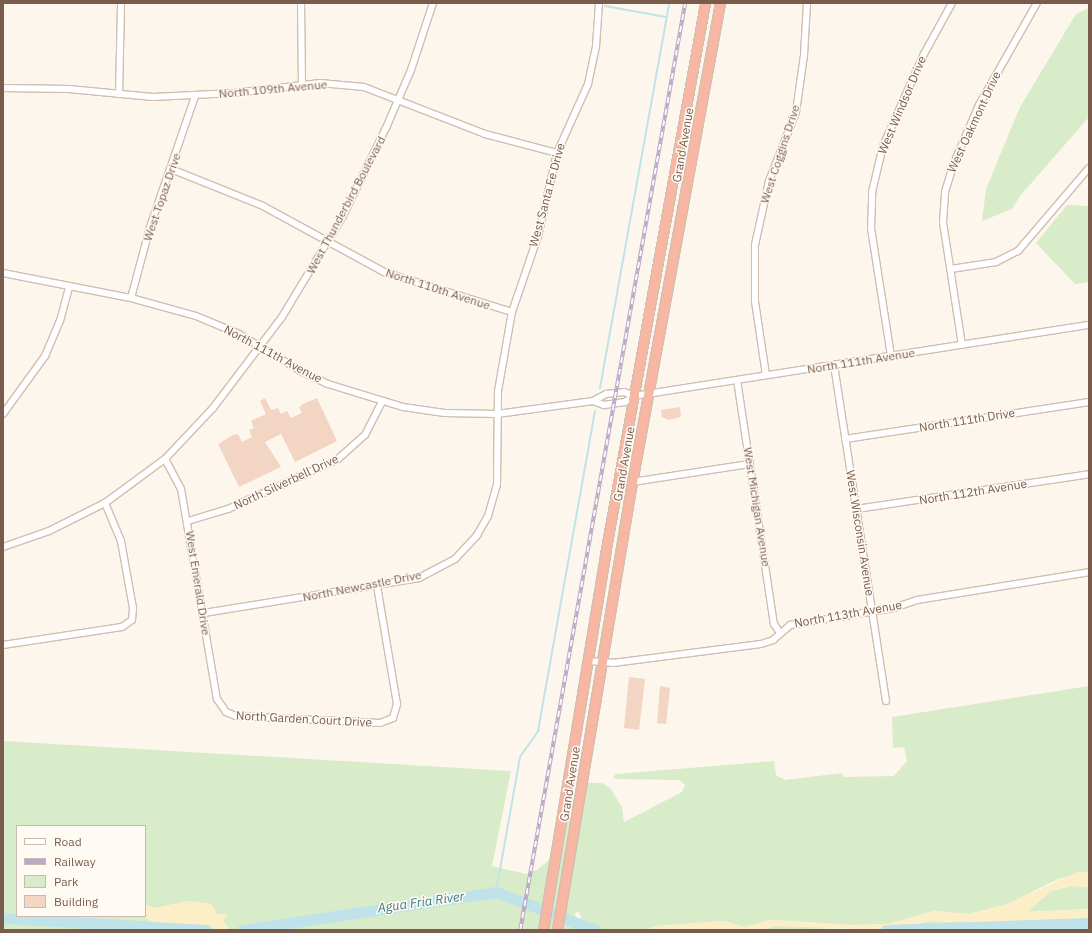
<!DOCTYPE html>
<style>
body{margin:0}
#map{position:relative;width:1092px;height:933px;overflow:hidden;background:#fdf6ec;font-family:"IBM Plex Sans",sans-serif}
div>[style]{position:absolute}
.green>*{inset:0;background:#d8ecc9}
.sand>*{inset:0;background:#fcefc7}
.stream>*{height:2px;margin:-1px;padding:0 1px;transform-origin:1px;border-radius:1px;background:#bfe3e8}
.river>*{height:11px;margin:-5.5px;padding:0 5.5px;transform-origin:5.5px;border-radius:5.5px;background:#bfe3e8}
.building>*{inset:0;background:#f3d5c3}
.roads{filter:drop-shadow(1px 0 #d1beb0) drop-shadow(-1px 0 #d1beb0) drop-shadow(0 1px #d1beb0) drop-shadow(0 -1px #d1beb0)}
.minor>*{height:6px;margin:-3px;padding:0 3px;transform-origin:3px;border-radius:3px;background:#fff}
.highway>*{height:9px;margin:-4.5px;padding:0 4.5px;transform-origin:4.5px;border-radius:4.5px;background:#f7b7a3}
.rail>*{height:3.5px;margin-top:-1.75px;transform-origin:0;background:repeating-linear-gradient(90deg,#fffaf3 0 6px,#b9a8c9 0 12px);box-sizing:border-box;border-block:1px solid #b9a8c9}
span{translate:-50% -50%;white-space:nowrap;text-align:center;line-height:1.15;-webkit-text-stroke:3px #fffaf3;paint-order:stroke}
.street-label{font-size:12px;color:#7a5c4d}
.water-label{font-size:13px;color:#437c86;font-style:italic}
.frame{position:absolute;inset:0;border:4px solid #7a5c4d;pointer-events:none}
.legend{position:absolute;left:16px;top:825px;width:130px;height:92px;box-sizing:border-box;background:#fffaf3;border:1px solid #cabbb1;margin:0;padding:5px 7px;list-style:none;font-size:12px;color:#7a5c4d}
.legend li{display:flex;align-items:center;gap:8px;height:20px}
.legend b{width:20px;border:1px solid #cabbb1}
</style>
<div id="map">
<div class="green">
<div style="clip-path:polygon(1089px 8px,1089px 117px,1020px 196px,1012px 209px,982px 221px,986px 189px,1020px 107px,1076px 14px)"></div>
<div style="clip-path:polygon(1067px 205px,1089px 206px,1089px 282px,1075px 284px,1036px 243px)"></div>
<div style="clip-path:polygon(1089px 686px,1089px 872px,1058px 879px,1008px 904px,969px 914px,934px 911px,888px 924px,853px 925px,771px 920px,745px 927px,724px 921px,656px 926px,647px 930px,584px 930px,579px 911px,575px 913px,578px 930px,228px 930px,228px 926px,222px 921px,227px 915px,217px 914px,211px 904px,190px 901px,155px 908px,145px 905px,145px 826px,17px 826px,17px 916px,144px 916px,162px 930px,3px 930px,3px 741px,511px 771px,492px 866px,526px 874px,537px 870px,561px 850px,570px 806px,580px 783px,602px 783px,610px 788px,622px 807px,624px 822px,682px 792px,685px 785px,679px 780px,617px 779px,613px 777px,616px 774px,774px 761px,776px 775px,785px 780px,842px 773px,843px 777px,894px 776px,907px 761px,904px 747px,893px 748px,892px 717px)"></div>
<div style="clip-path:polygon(1072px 886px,1089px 887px,1089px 909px,1026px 912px,1051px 891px)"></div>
<div style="clip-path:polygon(1089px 918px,1089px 922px,1025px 930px,924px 927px,891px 930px,929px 921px,976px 923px)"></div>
<div style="clip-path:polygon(776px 926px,848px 928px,761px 930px)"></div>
</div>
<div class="sand">
<div style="clip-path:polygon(1077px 872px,1089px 872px,1089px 887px,1072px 886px,1051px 891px,1027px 912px,1089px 909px,1089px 918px,976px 923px,929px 921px,891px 930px,776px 926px,761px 930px,647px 930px,656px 926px,724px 921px,745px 927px,771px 920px,853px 925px,888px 924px,934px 911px,969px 914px,1008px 904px)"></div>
<div style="clip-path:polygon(190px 901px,211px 904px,217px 914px,228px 915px,222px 922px,228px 926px,228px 930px,162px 930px,144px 916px,145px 905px,155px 908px)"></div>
</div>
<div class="stream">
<div style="left:605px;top:6px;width:62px;rotate:10.2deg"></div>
<div style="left:600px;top:388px;width:391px;rotate:-79.8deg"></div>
<div style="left:496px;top:892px;width:137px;rotate:-79.9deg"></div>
<div style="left:520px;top:757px;width:32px;rotate:-55deg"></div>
<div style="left:538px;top:731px;width:325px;rotate:-79.9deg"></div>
<div style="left:571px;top:930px;width:9px;rotate:-69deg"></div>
</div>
<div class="river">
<div style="left:3px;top:918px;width:204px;rotate:3.4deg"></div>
<div style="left:242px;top:930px;width:257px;rotate:-8.5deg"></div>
<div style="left:496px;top:892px;width:106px;rotate:21deg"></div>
<div style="left:886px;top:930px;width:203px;rotate:-2deg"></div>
</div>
<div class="building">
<div style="clip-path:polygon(265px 398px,271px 410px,278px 408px,281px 414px,287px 411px,291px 418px,302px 413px,299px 407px,303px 404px,317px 398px,337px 441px,295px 462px,281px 434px,265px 442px,281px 467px,239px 487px,218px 444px,233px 435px,238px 434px,242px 442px,252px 437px,249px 430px,254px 428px,251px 421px,266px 414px,260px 401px)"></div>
<div style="clip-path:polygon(680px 407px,681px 416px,678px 418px,668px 420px,662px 417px,661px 410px)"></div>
<div style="clip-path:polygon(629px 677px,645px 679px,639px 730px,624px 728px)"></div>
<div style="clip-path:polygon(660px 686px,670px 688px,666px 724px,657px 723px)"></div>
</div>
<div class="roads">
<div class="minor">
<div style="left:301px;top:3px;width:81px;rotate:89.3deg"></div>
<div style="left:3px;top:88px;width:66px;rotate:0.9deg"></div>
<div style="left:69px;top:89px;width:84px;rotate:5.4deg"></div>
<div style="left:153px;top:97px;width:81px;rotate:-2.8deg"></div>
<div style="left:234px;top:93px;width:87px;rotate:-6.6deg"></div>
<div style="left:320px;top:83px;width:44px;rotate:5.2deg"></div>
<div style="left:364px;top:87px;width:130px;rotate:21.2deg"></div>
<div style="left:485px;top:134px;width:74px;rotate:14.8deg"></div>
<div style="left:119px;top:94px;width:91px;rotate:-88.7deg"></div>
<div style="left:171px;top:169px;width:99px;rotate:21.9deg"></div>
<div style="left:263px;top:206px;width:138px;rotate:28.6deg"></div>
<div style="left:384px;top:272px;width:134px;rotate:17.4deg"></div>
<div style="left:951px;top:269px;width:46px;rotate:-8.8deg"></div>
<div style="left:996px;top:262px;width:25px;rotate:-27deg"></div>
<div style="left:1018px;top:251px;width:109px;rotate:-49.5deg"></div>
<div style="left:3px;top:273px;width:130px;rotate:11.1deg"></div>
<div style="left:131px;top:298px;width:67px;rotate:15.5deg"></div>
<div style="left:196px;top:316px;width:47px;rotate:22.7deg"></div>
<div style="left:239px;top:334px;width:70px;rotate:31deg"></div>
<div style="left:299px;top:370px;width:32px;rotate:26deg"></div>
<div style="left:328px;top:384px;width:78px;rotate:17deg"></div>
<div style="left:403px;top:407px;width:42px;rotate:8.1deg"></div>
<div style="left:445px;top:413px;width:52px;rotate:1.1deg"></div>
<div style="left:497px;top:414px;width:97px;rotate:-7.7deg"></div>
<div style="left:593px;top:401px;width:15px;rotate:-28deg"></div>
<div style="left:606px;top:394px;width:18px;rotate:-6deg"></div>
<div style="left:624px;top:392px;width:11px;rotate:22deg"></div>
<div style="left:131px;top:298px;width:73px;rotate:-75deg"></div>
<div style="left:150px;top:227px;width:139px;rotate:-71deg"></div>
<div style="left:962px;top:345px;width:124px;rotate:-98.8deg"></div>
<div style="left:943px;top:222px;width:30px;rotate:-86deg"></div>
<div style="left:945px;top:192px;width:30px;rotate:-73deg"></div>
<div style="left:954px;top:163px;width:63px;rotate:-66.7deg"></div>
<div style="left:979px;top:105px;width:117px;rotate:-60.4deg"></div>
<div style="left:891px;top:356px;width:129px;rotate:-98.9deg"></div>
<div style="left:871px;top:229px;width:37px;rotate:-88deg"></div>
<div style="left:872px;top:192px;width:47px;rotate:-76.6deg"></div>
<div style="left:883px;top:146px;width:101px;rotate:-66deg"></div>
<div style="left:924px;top:54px;width:58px;rotate:-61.2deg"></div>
<div style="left:834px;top:365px;width:340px;rotate:81.2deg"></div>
<div style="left:766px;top:375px;width:75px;rotate:-98.5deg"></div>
<div style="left:755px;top:301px;width:56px;rotate:-90deg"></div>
<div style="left:755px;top:245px;width:66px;rotate:-77.7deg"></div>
<div style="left:769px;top:181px;width:74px;rotate:-68.6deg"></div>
<div style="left:796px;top:112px;width:58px;rotate:-82deg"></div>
<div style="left:804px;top:55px;width:52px;rotate:-86.7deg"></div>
<div style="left:737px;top:380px;width:247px;rotate:81.4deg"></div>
<div style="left:774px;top:624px;width:11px;rotate:56deg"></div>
<div style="left:593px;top:401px;width:12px;rotate:20deg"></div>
<div style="left:604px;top:405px;width:21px;rotate:-8deg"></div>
<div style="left:625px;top:402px;width:11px;rotate:-34deg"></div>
<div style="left:634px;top:396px;width:461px;rotate:-8.9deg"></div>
<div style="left:3px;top:414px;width:72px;rotate:-54.1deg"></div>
<div style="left:45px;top:356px;width:38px;rotate:-67deg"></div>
<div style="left:60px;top:321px;width:35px;rotate:-75deg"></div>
<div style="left:845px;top:439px;width:247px;rotate:-8.6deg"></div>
<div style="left:165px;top:459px;width:34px;rotate:62deg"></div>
<div style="left:181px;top:489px;width:213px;rotate:80.3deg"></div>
<div style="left:217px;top:699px;width:16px;rotate:55deg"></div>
<div style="left:226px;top:712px;width:11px;rotate:22deg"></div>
<div style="left:236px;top:716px;width:144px;rotate:2.8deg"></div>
<div style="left:380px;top:723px;width:14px;rotate:-21deg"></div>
<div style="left:393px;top:718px;width:15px;rotate:-74deg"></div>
<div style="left:397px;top:704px;width:120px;rotate:-99.6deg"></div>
<div style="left:632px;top:482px;width:119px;rotate:-8.7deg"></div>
<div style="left:856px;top:509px;width:236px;rotate:-8.5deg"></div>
<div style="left:188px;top:521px;width:42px;rotate:-16.7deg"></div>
<div style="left:228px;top:509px;width:121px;rotate:-24.4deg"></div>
<div style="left:338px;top:459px;width:36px;rotate:-42deg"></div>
<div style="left:365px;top:435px;width:37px;rotate:-63deg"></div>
<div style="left:3px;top:547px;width:49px;rotate:-19.2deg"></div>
<div style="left:49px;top:531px;width:63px;rotate:-26.6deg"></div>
<div style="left:105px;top:503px;width:74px;rotate:-36.3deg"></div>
<div style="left:165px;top:459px;width:70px;rotate:-46.7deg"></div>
<div style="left:213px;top:408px;width:114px;rotate:-52.8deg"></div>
<div style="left:282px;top:317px;width:118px;rotate:-58.9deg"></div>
<div style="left:343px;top:216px;width:98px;rotate:-64deg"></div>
<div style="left:386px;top:128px;width:63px;rotate:-66.7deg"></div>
<div style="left:411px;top:70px;width:71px;rotate:-71.8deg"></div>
<div style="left:204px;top:613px;width:218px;rotate:-9.2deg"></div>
<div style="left:419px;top:578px;width:41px;rotate:-27.8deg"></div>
<div style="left:455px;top:559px;width:33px;rotate:-47deg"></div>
<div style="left:477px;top:535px;width:22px;rotate:-60deg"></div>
<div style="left:488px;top:516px;width:32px;rotate:-74deg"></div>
<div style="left:497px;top:485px;width:94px;rotate:-89.4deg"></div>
<div style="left:498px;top:391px;width:80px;rotate:-80deg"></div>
<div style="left:512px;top:312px;width:80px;rotate:-71.1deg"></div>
<div style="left:538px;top:236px;width:85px;rotate:-77.1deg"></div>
<div style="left:557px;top:153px;width:76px;rotate:-65.8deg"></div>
<div style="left:588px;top:84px;width:39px;rotate:-78deg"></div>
<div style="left:596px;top:46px;width:43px;rotate:-86deg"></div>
<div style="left:3px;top:645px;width:120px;rotate:-8.6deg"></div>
<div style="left:122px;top:627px;width:12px;rotate:-35deg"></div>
<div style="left:132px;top:620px;width:12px;rotate:-85deg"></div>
<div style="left:133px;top:608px;width:68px;rotate:-100.2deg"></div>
<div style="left:121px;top:541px;width:41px;rotate:-112.8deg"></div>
<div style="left:587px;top:661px;width:26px;rotate:4deg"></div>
<div style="left:613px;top:663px;width:149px;rotate:-7.3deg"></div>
<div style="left:761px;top:644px;width:13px;rotate:-18deg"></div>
<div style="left:773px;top:640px;width:23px;rotate:-41deg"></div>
<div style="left:790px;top:625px;width:105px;rotate:-9.3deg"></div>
<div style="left:894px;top:608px;width:24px;rotate:-19deg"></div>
<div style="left:917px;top:600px;width:174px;rotate:-9.2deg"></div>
</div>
<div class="highway">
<div style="left:543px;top:930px;width:381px;rotate:-80.6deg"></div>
<div style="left:605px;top:554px;width:560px;rotate:-79.71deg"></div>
<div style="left:557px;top:930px;width:454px;rotate:-80.5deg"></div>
<div style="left:632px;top:482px;width:487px;rotate:-79.6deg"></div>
</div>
</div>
<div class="rail">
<div style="left:520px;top:930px;width:942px;rotate:-79.91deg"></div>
</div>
<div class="street-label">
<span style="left:273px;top:89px;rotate:-5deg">North 109th Avenue</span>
<span style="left:902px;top:105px;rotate:-67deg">West Windsor Drive</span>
<span style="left:974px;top:122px;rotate:-65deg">West Oakmont Drive</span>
<span style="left:683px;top:145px;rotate:-80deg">Grand Avenue</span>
<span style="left:780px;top:154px;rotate:-72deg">West Coggins Drive</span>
<span style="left:547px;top:195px;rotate:-75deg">West Santa Fe Drive</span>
<span style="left:162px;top:197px;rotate:-71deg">West Topaz Drive</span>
<span style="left:346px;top:205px;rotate:-62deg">West Thunderbird Boulevard</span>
<span style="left:438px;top:289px;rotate:18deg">North 110th Avenue</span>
<span style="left:273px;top:354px;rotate:28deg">North 111th Avenue</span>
<span style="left:861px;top:361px;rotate:-9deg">North 111th Avenue</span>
<span style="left:967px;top:420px;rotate:-9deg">North 111th Drive</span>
<span style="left:624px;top:464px;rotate:-80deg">Grand Avenue</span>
<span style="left:286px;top:482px;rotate:-25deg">North Silverbell Drive</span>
<span style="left:973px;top:492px;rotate:-9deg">North 112th Avenue</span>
<span style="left:757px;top:507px;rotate:81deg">West Michigan Avenue</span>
<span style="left:860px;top:533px;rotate:81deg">West Wisconsin Avenue</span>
<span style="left:198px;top:583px;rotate:81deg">West Emerald Drive</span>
<span style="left:362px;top:586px;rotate:-11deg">North Newcastle Drive</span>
<span style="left:848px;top:614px;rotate:-10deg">North 113th Avenue</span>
<span style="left:304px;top:719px;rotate:3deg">North Garden Court Drive</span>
<span style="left:570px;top:784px;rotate:-81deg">Grand Avenue</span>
</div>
<div class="water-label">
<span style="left:421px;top:903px;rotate:-8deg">Agua Fria River</span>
</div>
<div class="frame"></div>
<ul class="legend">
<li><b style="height:5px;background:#fff"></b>Road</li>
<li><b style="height:5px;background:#b9a8c9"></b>Railway</li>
<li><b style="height:11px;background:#d8ecc9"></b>Park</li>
<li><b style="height:11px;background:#f3d5c3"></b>Building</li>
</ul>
</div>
